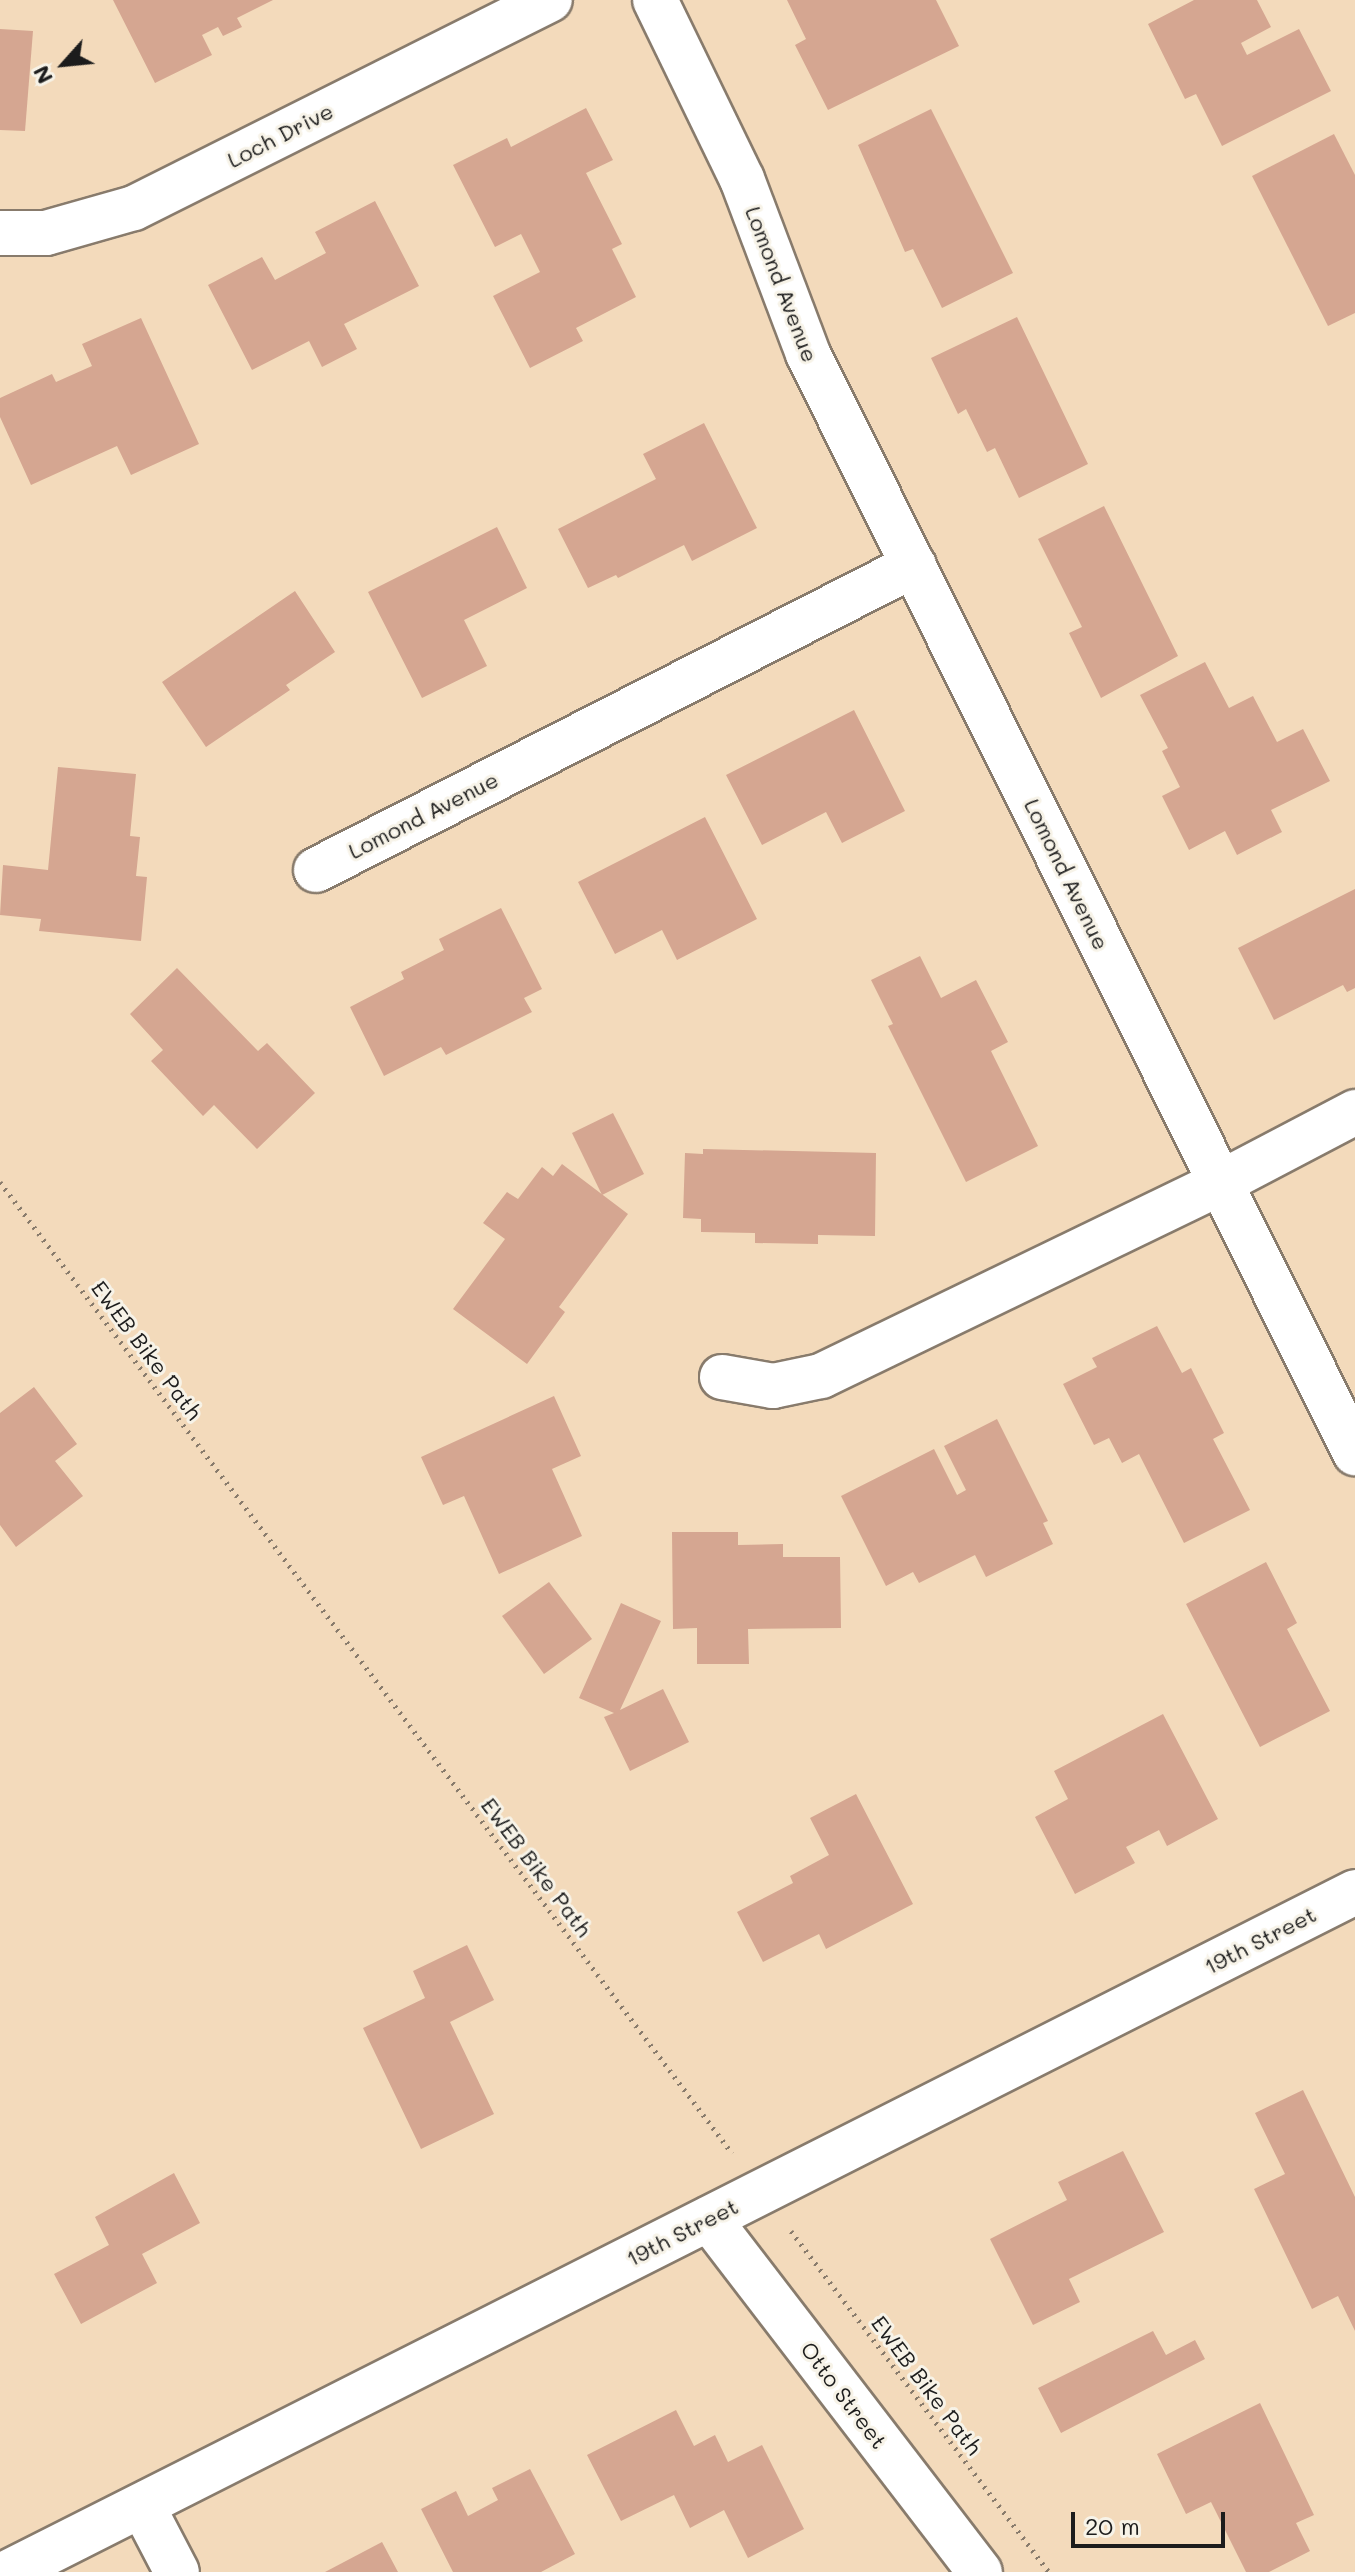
<!DOCTYPE html>
<style>
body{margin:0}
#map{position:relative;width:1355px;height:2572px;overflow:hidden;background:#f3dabb;font-family:Mali,sans-serif}
div>[style]{position:absolute}
.building>*{inset:0;background:#d5a691}
.path>*{height:5px;margin-top:-2.5px;transform-origin:0;background:repeating-linear-gradient(90deg,#887b6c 0 2px,transparent 0 8px)}
.roads{filter:drop-shadow(2px 0 #887b6c) drop-shadow(-2px 0 #887b6c) drop-shadow(0 2px #887b6c) drop-shadow(0 -2px #887b6c)}
.minor>*{height:44px;margin:-22px;padding:0 22px;transform-origin:22px;border-radius:22px;background:#fff}
.tertiary>*{height:44px;margin:-22px;padding:0 22px;transform-origin:22px;border-radius:22px;background:#fff}
span{translate:-50% -50%;white-space:nowrap;text-align:center;line-height:1.15;-webkit-text-stroke:6px #f7f3e8;paint-order:stroke}
.street-label{font-size:22px;color:#1c1c1c}
.north{position:absolute;left:24px;top:24px;width:80px;height:80px;-webkit-text-stroke:6px #f7f3e8;paint-order:stroke;rotate:243deg;font-size:22px;font-weight:700;line-height:32px;text-align:center;color:#1c1c1c}
.north::after{content:'';display:block;margin:auto;width:28px;height:36px;background:#1c1c1c;clip-path:polygon(50% 0,100% 100%,50% 72%,0 100%)}
.scale{position:absolute;left:1071px;top:2512px;width:154px;height:36px;box-sizing:border-box;border:4px solid #1c1c1c;border-top:0;padding-left:10px;font-size:24px;line-height:28px;white-space:nowrap;color:#1c1c1c;-webkit-text-stroke:6px #f7f3e8;paint-order:stroke}
</style>
<div id="map">
<div class="building">
<div style="clip-path:polygon(113px 0,273px 0,237px 18px,242px 27px,223px 36px,218px 27px,202px 35px,212px 55px,155px 83px)"></div>
<div style="clip-path:polygon(787px 0,936px 0,959px 46px,828px 110px,795px 45px,806px 39px)"></div>
<div style="clip-path:polygon(1194px 0,1257px 0,1271px 27px,1241px 43px,1247px 55px,1299px 29px,1331px 91px,1222px 146px,1196px 94px,1185px 99px,1148px 24px)"></div>
<div style="clip-path:polygon(0 29px,33px 31px,25px 131px,0 130px)"></div>
<div style="clip-path:polygon(586px 108px,613px 160px,586px 173px,622px 244px,612px 249px,636px 297px,576px 328px,583px 341px,530px 368px,493px 296px,540px 272px,521px 234px,495px 247px,453px 165px,507px 138px,511px 147px)"></div>
<div style="clip-path:polygon(931px 109px,1013px 273px,942px 308px,913px 249px,905px 252px,858px 145px)"></div>
<div style="clip-path:polygon(1334px 134px,1355px 175px,1355px 313px,1328px 326px,1252px 176px)"></div>
<div style="clip-path:polygon(375px 201px,419px 286px,344px 324px,357px 349px,322px 367px,309px 341px,252px 370px,208px 285px,262px 257px,275px 280px,326px 253px,315px 232px)"></div>
<div style="clip-path:polygon(1017px 317px,1088px 464px,1019px 498px,995px 448px,987px 452px,966px 409px,958px 414px,931px 358px)"></div>
<div style="clip-path:polygon(141px 318px,199px 444px,131px 475px,117px 446px,31px 485px,0 417px,0 398px,52px 374px,56px 382px,92px 366px,82px 344px)"></div>
<div style="clip-path:polygon(704px 423px,757px 528px,692px 561px,684px 545px,618px 578px,616px 575px,588px 588px,558px 529px,656px 479px,643px 454px)"></div>
<div style="clip-path:polygon(1104px 506px,1178px 656px,1101px 698px,1069px 633px,1082px 627px,1038px 539px)"></div>
<div style="clip-path:polygon(497px 527px,527px 588px,464px 620px,487px 666px,422px 698px,368px 592px)"></div>
<div style="clip-path:polygon(295px 591px,335px 652px,286px 685px,290px 690px,206px 747px,162px 682px)"></div>
<div style="clip-path:polygon(1205px 662px,1229px 708px,1253px 696px,1277px 742px,1303px 729px,1330px 781px,1271px 810px,1282px 832px,1237px 855px,1225px 831px,1189px 850px,1162px 796px,1180px 787px,1162px 751px,1168px 748px,1140px 695px)"></div>
<div style="clip-path:polygon(854px 710px,905px 811px,842px 843px,826px 812px,762px 845px,726px 775px)"></div>
<div style="clip-path:polygon(58px 767px,136px 774px,130px 836px,140px 837px,136px 876px,147px 877px,141px 941px,39px 931px,41px 919px,0 915px,3px 865px,48px 870px)"></div>
<div style="clip-path:polygon(705px 817px,757px 919px,677px 960px,662px 930px,615px 954px,578px 882px)"></div>
<div style="clip-path:polygon(1355px 889px,1355px 988px,1347px 992px,1343px 985px,1274px 1020px,1238px 948px)"></div>
<div style="clip-path:polygon(501px 908px,542px 989px,524px 998px,532px 1012px,446px 1055px,441px 1047px,384px 1076px,350px 1007px,404px 979px,401px 972px,444px 950px,439px 939px)"></div>
<div style="clip-path:polygon(920px 956px,941px 998px,976px 980px,1008px 1042px,991px 1051px,1038px 1146px,966px 1182px,888px 1026px,893px 1024px,871px 980px)"></div>
<div style="clip-path:polygon(177px 968px,258px 1051px,267px 1043px,315px 1093px,257px 1149px,214px 1105px,203px 1116px,151px 1061px,163px 1050px,130px 1014px)"></div>
<div style="clip-path:polygon(613px 1113px,644px 1174px,602px 1195px,572px 1133px)"></div>
<div style="clip-path:polygon(703px 1149px,876px 1153px,875px 1236px,818px 1235px,818px 1244px,755px 1243px,755px 1233px,701px 1232px,701px 1219px,683px 1218px,685px 1153px,703px 1154px)"></div>
<div style="clip-path:polygon(562px 1164px,628px 1214px,559px 1307px,565px 1312px,527px 1364px,453px 1309px,505px 1239px,483px 1223px,507px 1192px,518px 1199px,542px 1167px,553px 1176px)"></div>
<div style="clip-path:polygon(1157px 1326px,1182px 1373px,1191px 1368px,1224px 1433px,1213px 1439px,1250px 1510px,1184px 1543px,1139px 1454px,1122px 1463px,1109px 1438px,1094px 1445px,1063px 1384px,1097px 1367px,1092px 1358px)"></div>
<div style="clip-path:polygon(34px 1387px,77px 1444px,55px 1461px,83px 1496px,16px 1547px,0 1525px,0 1413px)"></div>
<div style="clip-path:polygon(554px 1396px,581px 1456px,552px 1469px,582px 1536px,499px 1574px,464px 1496px,443px 1505px,421px 1457px)"></div>
<div style="clip-path:polygon(997px 1419px,1048px 1521px,1043px 1523px,1053px 1544px,986px 1577px,975px 1555px,919px 1583px,913px 1572px,886px 1586px,841px 1496px,934px 1449px,957px 1495px,966px 1490px,944px 1446px)"></div>
<div style="clip-path:polygon(672px 1532px,738px 1532px,738px 1545px,783px 1544px,783px 1557px,840px 1557px,841px 1628px,748px 1629px,749px 1664px,697px 1664px,697px 1628px,673px 1629px)"></div>
<div style="clip-path:polygon(1266px 1562px,1297px 1623px,1287px 1629px,1330px 1711px,1260px 1747px,1186px 1604px)"></div>
<div style="clip-path:polygon(549px 1582px,592px 1639px,544px 1674px,502px 1616px)"></div>
<div style="clip-path:polygon(621px 1603px,661px 1621px,620px 1710px,663px 1689px,689px 1742px,630px 1771px,604px 1717px,614px 1713px,579px 1698px)"></div>
<div style="clip-path:polygon(1163px 1714px,1218px 1819px,1167px 1846px,1159px 1830px,1126px 1847px,1135px 1863px,1075px 1894px,1035px 1817px,1068px 1799px,1054px 1771px)"></div>
<div style="clip-path:polygon(856px 1794px,913px 1904px,826px 1949px,819px 1934px,763px 1962px,737px 1912px,793px 1883px,790px 1876px,829px 1855px,810px 1818px)"></div>
<div style="clip-path:polygon(467px 1945px,494px 2000px,450px 2022px,494px 2114px,421px 2149px,363px 2028px,425px 1998px,413px 1971px)"></div>
<div style="clip-path:polygon(1303px 2090px,1355px 2197px,1355px 2331px,1338px 2296px,1312px 2309px,1254px 2189px,1285px 2174px,1255px 2113px)"></div>
<div style="clip-path:polygon(1123px 2151px,1164px 2232px,1069px 2279px,1080px 2302px,1033px 2325px,990px 2239px,1067px 2200px,1058px 2182px)"></div>
<div style="clip-path:polygon(174px 2173px,200px 2223px,142px 2254px,157px 2283px,81px 2324px,54px 2274px,109px 2245px,95px 2217px)"></div>
<div style="clip-path:polygon(1153px 2331px,1166px 2355px,1195px 2340px,1205px 2359px,1061px 2433px,1038px 2388px)"></div>
<div style="clip-path:polygon(1260px 2403px,1314px 2515px,1296px 2523px,1310px 2551px,1269px 2572px,1246px 2572px,1211px 2502px,1186px 2514px,1157px 2454px)"></div>
<div style="clip-path:polygon(676px 2410px,694px 2446px,715px 2435px,728px 2462px,762px 2445px,804px 2529px,748px 2558px,724px 2510px,690px 2528px,674px 2495px,621px 2521px,587px 2455px)"></div>
<div style="clip-path:polygon(530px 2469px,575px 2554px,541px 2572px,453px 2572px,421px 2509px,456px 2491px,468px 2516px,498px 2500px,492px 2488px)"></div>
<div style="clip-path:polygon(382px 2542px,398px 2572px,325px 2572px)"></div>
</div>
<div class="path">
<div style="left:0;top:1182px;width:1216px;rotate:52.99deg"></div>
<div style="left:791px;top:2231px;width:428px;rotate:52.9deg"></div>
</div>
<div class="roads">
<div class="minor">
<div style="left:655px;top:0;width:199px;rotate:64.1deg"></div>
<div style="left:742px;top:179px;width:187px;rotate:69.3deg"></div>
<div style="left:808px;top:354px;width:1228px;rotate:63.54deg"></div>
<div style="left:0;top:233px;width:46px"></div>
<div style="left:46px;top:233px;width:91px;rotate:-15.9deg"></div>
<div style="left:134px;top:208px;width:465px;rotate:-26.6deg"></div>
<div style="left:316px;top:870px;width:671px;rotate:-27.02deg"></div>
<div style="left:722px;top:1377px;width:52px;rotate:10deg"></div>
<div style="left:773px;top:1386px;width:49px;rotate:-11.8deg"></div>
<div style="left:821px;top:1376px;width:443px;rotate:-25.8deg"></div>
<div style="left:1220px;top:1183px;width:153px;rotate:-27.7deg"></div>
<div style="left:709px;top:2219px;width:445px;rotate:52.5deg"></div>
</div>
<div class="tertiary">
<div style="left:143px;top:2507px;width:73px;rotate:62.4deg"></div>
<div style="left:9px;top:2572px;width:1508px;rotate:-26.8deg"></div>
</div>
</div>
<div class="street-label">
<span style="left:280px;top:135px;rotate:-27deg">Loch Drive</span>
<span style="left:782px;top:284px;rotate:69deg">Lomond Avenue</span>
<span style="left:423px;top:815px;rotate:-27deg">Lomond Avenue</span>
<span style="left:1067px;top:874px;rotate:64deg">Lomond Avenue</span>
<span style="left:147px;top:1350px;rotate:53deg">EWEB Bike Path</span>
<span style="left:537px;top:1867px;rotate:53deg">EWEB Bike Path</span>
<span style="left:1260px;top:1940px;rotate:-27deg">19th Street</span>
<span style="left:682px;top:2232px;rotate:-27deg">19th Street</span>
<span style="left:927px;top:2385px;rotate:53deg">EWEB Bike Path</span>
<span style="left:844px;top:2395px;rotate:53deg">Otto Street</span>
</div>
<div class="north">N</div>
<div class="scale">20 m</div>
</div>
